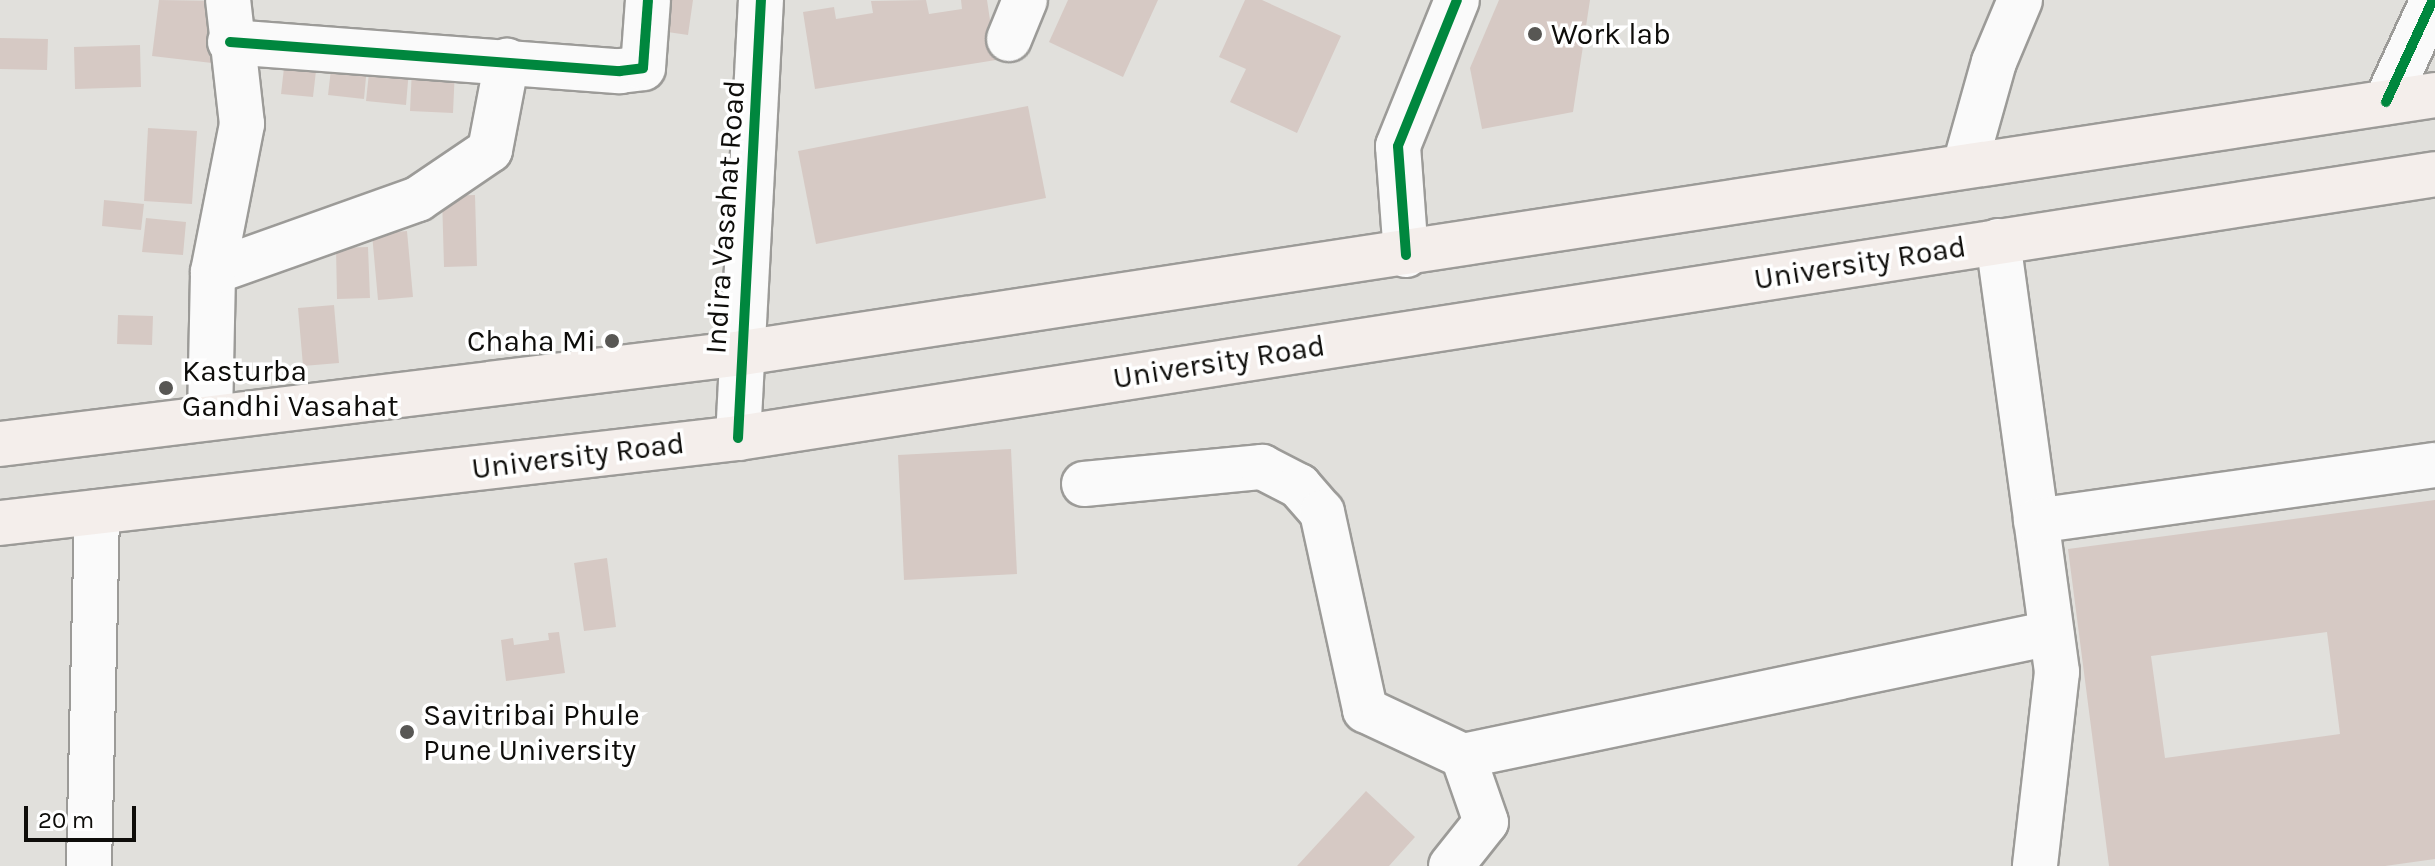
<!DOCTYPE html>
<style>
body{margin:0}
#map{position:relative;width:2435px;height:866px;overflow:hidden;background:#e1e0dc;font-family:Karla,sans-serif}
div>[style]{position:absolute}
.building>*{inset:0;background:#d6c9c4}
.roads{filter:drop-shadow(2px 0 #9c9b98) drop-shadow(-2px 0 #9c9b98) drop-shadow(0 2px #9c9b98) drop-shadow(0 -2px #9c9b98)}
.minor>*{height:44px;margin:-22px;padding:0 22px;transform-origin:22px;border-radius:22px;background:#fafafa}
.major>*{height:44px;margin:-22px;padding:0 22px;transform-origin:22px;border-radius:22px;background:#f4eeeb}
.cycleway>*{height:10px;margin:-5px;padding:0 5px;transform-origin:5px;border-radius:5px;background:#00873e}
.dots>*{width:22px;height:22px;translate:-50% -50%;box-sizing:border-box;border:4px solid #fff;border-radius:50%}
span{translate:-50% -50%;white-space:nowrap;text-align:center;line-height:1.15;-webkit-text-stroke:7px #fff;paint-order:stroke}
.poi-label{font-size:30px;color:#0e0d0a}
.left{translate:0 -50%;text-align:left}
.right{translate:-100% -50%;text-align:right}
.street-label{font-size:30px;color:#0e0d0a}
.scale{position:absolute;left:24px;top:806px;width:112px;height:36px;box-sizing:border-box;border:4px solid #0e0d0a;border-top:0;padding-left:10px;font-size:24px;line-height:28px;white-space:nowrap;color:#0e0d0a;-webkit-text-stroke:6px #fff;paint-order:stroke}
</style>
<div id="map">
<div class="building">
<div style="clip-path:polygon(159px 0,220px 1px,212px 63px,152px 56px)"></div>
<div style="clip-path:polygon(657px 0,693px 0,688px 35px,654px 30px)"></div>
<div style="clip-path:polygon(926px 0,929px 14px,962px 9px,961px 0,987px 0,996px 60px,815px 89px,803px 12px,834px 7px,836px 19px,873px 13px,871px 1px)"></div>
<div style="clip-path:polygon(1068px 0,1158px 0,1123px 77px,1049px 42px)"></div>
<div style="clip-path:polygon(1245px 0,1262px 0,1341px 36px,1297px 133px,1230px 102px,1246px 69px,1219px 57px)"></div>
<div style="clip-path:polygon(1499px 0,1590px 0,1573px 112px,1482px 129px,1470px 68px)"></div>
<div style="clip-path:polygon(0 38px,48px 39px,47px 70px,0 69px)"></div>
<div style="clip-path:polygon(140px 45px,141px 87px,75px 89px,74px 47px)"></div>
<div style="clip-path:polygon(333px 52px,368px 55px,364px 99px,328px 95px)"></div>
<div style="clip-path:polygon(371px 54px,410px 58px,406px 105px,366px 101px)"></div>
<div style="clip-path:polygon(285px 59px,317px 62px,313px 97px,281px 94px)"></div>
<div style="clip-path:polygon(412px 68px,455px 69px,453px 113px,410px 111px)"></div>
<div style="clip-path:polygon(1028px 106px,1046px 198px,816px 244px,798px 151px)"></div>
<div style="clip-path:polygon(148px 128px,197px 131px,192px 204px,144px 201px)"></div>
<div style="clip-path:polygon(475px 195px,477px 266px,444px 267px,442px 196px)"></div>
<div style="clip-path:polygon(104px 200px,144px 204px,141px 230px,102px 226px)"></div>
<div style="clip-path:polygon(146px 218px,186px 222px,183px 255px,142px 252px)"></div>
<div style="clip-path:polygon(407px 231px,413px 297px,378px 300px,372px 234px)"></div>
<div style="clip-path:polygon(368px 247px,370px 298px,337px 299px,336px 248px)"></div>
<div style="clip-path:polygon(334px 305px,339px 363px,303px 366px,298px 308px)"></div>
<div style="clip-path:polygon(118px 315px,153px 316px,152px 345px,117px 344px)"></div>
<div style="clip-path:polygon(1011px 449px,1017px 574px,904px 580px,898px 455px)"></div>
<div style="clip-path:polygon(evenodd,2435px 500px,2435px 859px,2385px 866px,2109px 866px,2068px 549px,2435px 500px,2327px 632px,2340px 734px,2165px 758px,2151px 656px,2327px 632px)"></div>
<div style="clip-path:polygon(607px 558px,616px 627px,584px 631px,574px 563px)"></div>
<div style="clip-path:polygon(559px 632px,565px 673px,506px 681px,501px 640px,513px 638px,514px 645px,549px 640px,548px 633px)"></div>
<div style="clip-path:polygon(1366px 791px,1415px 837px,1389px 866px,1297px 866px)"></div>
</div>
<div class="roads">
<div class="minor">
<div style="left:1009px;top:39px;width:42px;rotate:-67.7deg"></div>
<div style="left:230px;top:42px;width:391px;rotate:4.3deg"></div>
<div style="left:620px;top:71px;width:23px;rotate:-7deg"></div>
<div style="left:643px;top:68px;width:68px;rotate:-85.8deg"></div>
<div style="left:2386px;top:102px;width:112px;rotate:-65.3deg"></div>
<div style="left:1965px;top:165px;width:107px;rotate:-74.3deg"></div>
<div style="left:1994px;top:62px;width:67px;rotate:-67.2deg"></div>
<div style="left:1998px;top:241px;width:435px;rotate:82.2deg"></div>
<div style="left:2057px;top:672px;width:195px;rotate:96.5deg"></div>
<div style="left:1406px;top:255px;width:109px;rotate:-94.2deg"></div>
<div style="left:1398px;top:146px;width:157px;rotate:-68deg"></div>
<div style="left:213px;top:272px;width:218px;rotate:-19.6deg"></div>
<div style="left:418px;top:199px;width:87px;rotate:-34.2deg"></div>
<div style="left:490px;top:150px;width:91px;rotate:-79.2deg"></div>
<div style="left:210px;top:417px;width:145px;rotate:-88.8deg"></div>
<div style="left:213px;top:272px;width:151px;rotate:-78.9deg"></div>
<div style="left:242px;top:124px;width:125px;rotate:-96.4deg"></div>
<div style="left:738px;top:438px;width:439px;rotate:-87deg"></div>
<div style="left:1084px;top:484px;width:179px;rotate:-5.5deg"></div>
<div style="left:1262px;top:467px;width:42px;rotate:27.2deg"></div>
<div style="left:1299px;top:486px;width:35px;rotate:49deg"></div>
<div style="left:1322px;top:512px;width:203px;rotate:77.7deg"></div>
<div style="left:1365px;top:710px;width:108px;rotate:25.1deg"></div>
<div style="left:1463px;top:756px;width:601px;rotate:-11.81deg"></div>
<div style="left:2036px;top:521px;width:403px;rotate:-8deg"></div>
<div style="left:89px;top:866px;width:354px;rotate:-88.7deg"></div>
<div style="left:1451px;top:866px;width:56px;rotate:-51.5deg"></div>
<div style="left:1486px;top:822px;width:70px;rotate:-109.2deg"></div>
</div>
<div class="major">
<div style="left:0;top:444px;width:748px;rotate:-6.99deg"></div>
<div style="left:742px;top:353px;width:1713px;rotate:-8.66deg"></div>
<div style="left:0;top:523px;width:743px;rotate:-6.57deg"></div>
<div style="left:738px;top:438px;width:1717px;rotate:-8.84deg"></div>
</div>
</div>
<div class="cycleway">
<div style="left:230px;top:42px;width:391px;rotate:4.3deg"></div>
<div style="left:620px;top:71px;width:23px;rotate:-7deg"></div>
<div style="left:643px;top:68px;width:68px;rotate:-85.8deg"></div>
<div style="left:2386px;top:102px;width:112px;rotate:-65.3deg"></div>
<div style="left:1406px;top:255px;width:109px;rotate:-94.2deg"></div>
<div style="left:1398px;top:146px;width:157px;rotate:-68deg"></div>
<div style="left:738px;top:438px;width:439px;rotate:-87deg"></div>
</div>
<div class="dots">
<div style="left:1535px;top:34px;background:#585754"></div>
<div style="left:612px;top:341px;background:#585754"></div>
<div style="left:166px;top:388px;background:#585754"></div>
<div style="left:407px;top:732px;background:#585754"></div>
</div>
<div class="poi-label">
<span class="left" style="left:1551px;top:34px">Work lab</span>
<span class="right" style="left:596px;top:341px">Chaha Mi</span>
<span class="left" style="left:182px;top:388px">Kasturba<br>Gandhi Vasahat</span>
<span class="left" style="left:423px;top:732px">Savitribai Phule<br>Pune University</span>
</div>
<div class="street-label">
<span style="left:725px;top:217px;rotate:-86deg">Indira Vasahat Road</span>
<span style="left:1860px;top:263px;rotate:-9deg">University Road</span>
<span style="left:1219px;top:362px;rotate:-9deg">University Road</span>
<span style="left:578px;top:456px;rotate:-7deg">University Road</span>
</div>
<div class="scale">20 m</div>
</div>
